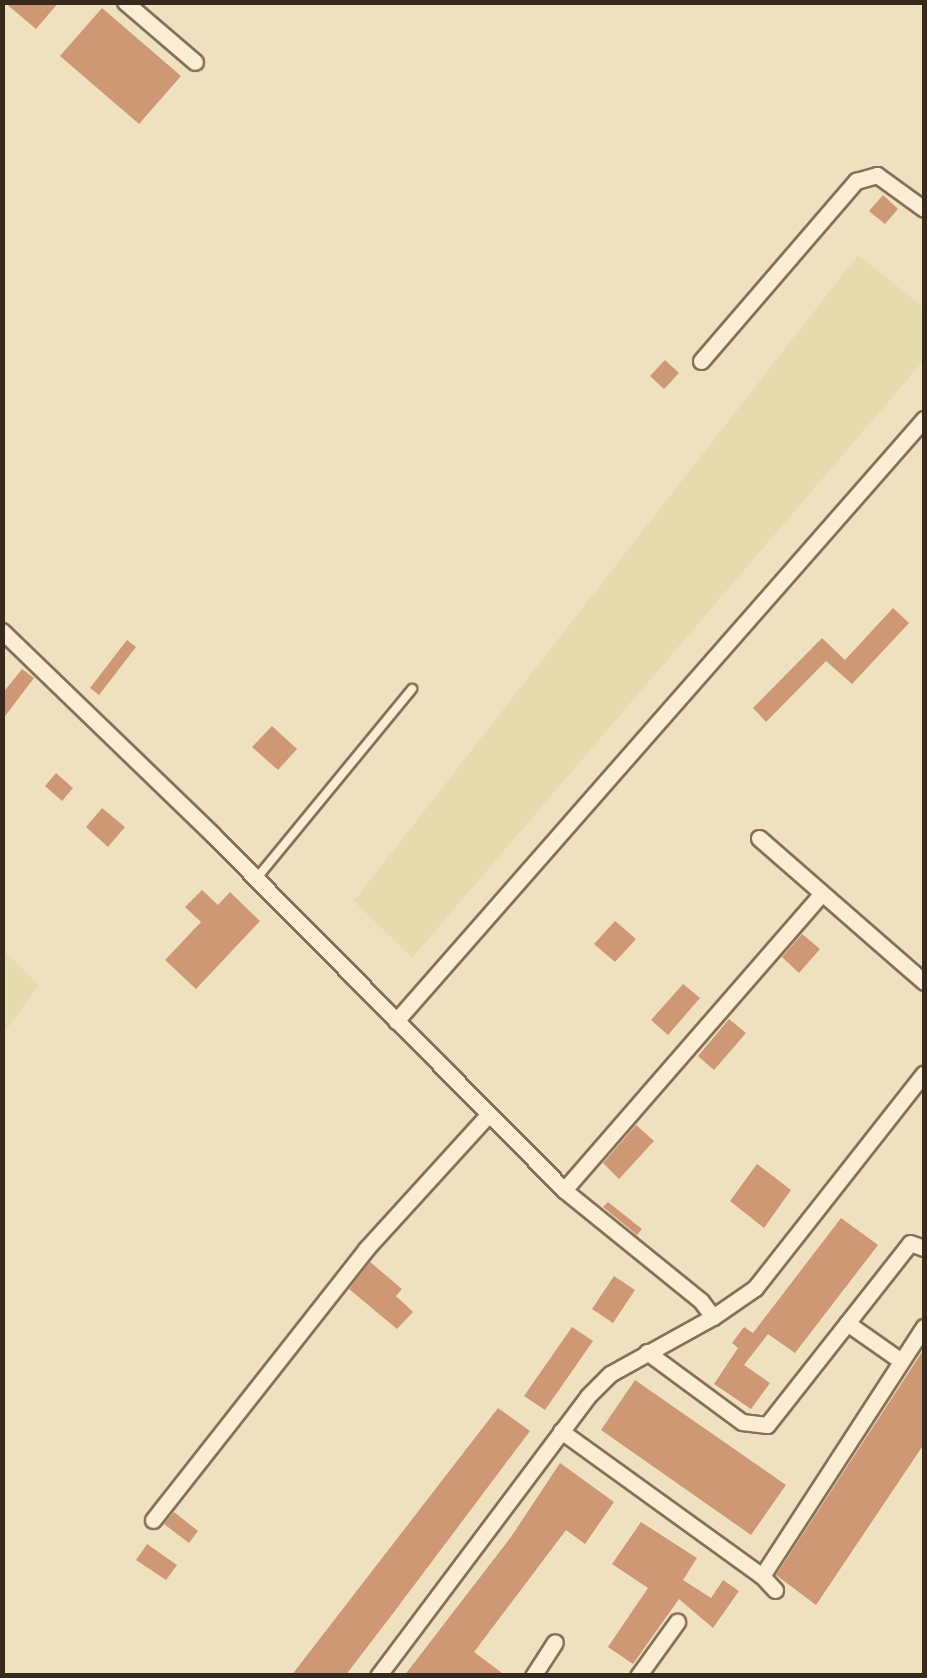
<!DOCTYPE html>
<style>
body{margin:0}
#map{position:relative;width:927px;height:1678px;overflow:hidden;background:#efe0bf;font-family:"Playfair Display",serif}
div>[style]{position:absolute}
.farmland>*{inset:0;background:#e5dbac}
.building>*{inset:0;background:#ce9874}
.roads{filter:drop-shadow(2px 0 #887057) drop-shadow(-2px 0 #887057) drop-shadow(0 2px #887057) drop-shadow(0 -2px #887057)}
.lane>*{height:8px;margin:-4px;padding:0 4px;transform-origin:4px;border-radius:4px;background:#faedd3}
.street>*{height:15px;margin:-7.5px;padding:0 7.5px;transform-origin:7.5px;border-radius:7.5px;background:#faedd3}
span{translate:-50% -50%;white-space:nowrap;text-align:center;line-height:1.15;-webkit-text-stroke:8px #f6eacf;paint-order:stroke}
.frame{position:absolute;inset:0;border:5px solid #37291c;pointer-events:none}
</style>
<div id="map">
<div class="farmland">
<div style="clip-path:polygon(858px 255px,924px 308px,924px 360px,412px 958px,354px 901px)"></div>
<div style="clip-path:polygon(2px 949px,39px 985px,3px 1034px,2px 1034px)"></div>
</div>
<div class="building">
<div style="clip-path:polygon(4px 2px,59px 2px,36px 29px)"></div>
<div style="clip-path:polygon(102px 8px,181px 76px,139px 124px,60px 56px)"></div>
<div style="clip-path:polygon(883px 195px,898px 209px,885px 224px,869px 211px)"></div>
<div style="clip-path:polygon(665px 360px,679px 373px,664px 389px,650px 376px)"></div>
<div style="clip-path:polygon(893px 608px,909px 623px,852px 684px,826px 661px,766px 722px,753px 708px,822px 638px,845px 660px)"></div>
<div style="clip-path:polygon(127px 640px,136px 647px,99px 695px,90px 688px)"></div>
<div style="clip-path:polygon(22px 669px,34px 678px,2px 720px,2px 694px)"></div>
<div style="clip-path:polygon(272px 726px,297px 749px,278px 770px,252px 747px)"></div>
<div style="clip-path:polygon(56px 773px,73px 788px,62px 801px,45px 786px)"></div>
<div style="clip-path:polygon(102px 808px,125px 827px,108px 847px,86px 827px)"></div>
<div style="clip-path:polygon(202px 890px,218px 905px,230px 892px,260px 921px,196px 989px,165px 960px,201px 922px,185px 907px)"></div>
<div style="clip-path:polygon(615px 921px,636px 939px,615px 962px,594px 944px)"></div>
<div style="clip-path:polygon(802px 934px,820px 949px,799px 973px,782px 957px)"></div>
<div style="clip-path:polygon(683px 984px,700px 998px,668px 1035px,651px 1020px)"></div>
<div style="clip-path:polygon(729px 1019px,746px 1033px,714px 1070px,698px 1056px)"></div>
<div style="clip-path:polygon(636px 1125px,654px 1141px,619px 1179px,603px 1163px)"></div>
<div style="clip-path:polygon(757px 1164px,791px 1190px,764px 1228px,730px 1201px)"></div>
<div style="clip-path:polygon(608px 1202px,642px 1229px,637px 1235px,603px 1207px)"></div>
<div style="clip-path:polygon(841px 1218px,878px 1245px,795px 1353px,768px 1334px,744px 1365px,770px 1383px,751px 1409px,714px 1384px,738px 1348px,732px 1343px,744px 1327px,753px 1333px)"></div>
<div style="clip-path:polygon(370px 1262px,402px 1289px,396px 1296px,413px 1312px,397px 1329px,349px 1289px)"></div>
<div style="clip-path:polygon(614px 1276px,635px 1290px,613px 1323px,592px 1309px)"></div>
<div style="clip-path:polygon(572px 1327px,593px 1341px,545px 1410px,524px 1396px)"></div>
<div style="clip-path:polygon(924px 1349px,924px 1444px,816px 1605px,776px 1575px)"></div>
<div style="clip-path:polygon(635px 1380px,786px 1485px,751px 1535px,601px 1430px)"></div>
<div style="clip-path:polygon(498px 1408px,530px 1431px,394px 1612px,345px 1676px,291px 1676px)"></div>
<div style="clip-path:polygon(560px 1463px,614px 1502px,585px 1544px,566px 1530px,474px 1652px,506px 1676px,404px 1676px,511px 1537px)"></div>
<div style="clip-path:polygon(174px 1512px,198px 1531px,189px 1543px,164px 1524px)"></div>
<div style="clip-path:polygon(641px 1522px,697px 1558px,683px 1580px,711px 1598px,723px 1580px,739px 1591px,713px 1628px,679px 1599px,633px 1664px,608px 1647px,648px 1588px,612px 1564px)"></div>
<div style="clip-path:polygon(147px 1544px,177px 1565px,166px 1580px,136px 1560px)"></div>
</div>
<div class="roads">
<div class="lane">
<div style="left:256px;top:879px;width:246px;rotate:-50.6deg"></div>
</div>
<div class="street">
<div style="left:125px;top:2px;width:92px;rotate:40.6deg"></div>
<div style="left:701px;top:361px;width:238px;rotate:-49.3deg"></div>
<div style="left:856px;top:181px;width:22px;rotate:-16deg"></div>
<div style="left:877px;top:175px;width:58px;rotate:35.9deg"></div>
<div style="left:2px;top:631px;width:293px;rotate:44deg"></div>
<div style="left:213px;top:835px;width:499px;rotate:45.3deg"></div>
<div style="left:564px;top:1190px;width:176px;rotate:39deg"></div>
<div style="left:701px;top:1301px;width:20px;rotate:53deg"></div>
<div style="left:713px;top:1317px;width:51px;rotate:-34.6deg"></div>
<div style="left:755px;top:1288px;width:273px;rotate:-51.8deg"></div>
<div style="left:759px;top:838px;width:219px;rotate:41.1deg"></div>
<div style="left:396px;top:1021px;width:801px;rotate:-48.75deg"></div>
<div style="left:564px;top:1190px;width:390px;rotate:-49deg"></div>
<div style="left:847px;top:1323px;width:66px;rotate:35.1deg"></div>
<div style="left:647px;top:1352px;width:118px;rotate:36.4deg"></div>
<div style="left:742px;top:1422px;width:25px;rotate:7deg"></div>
<div style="left:767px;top:1425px;width:231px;rotate:-51.8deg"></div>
<div style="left:910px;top:1243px;width:15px;rotate:20deg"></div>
<div style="left:561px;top:1431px;width:248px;rotate:35.8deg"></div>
<div style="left:762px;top:1576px;width:19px;rotate:47deg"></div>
<div style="left:153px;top:1520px;width:345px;rotate:-51.8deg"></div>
<div style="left:366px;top:1249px;width:181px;rotate:-47.7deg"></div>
<div style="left:762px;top:1576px;width:297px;rotate:-57deg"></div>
<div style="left:378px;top:1676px;width:350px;rotate:-53.1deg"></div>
<div style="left:588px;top:1396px;width:31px;rotate:-45deg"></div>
<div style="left:610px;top:1374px;width:118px;rotate:-29deg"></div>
<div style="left:533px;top:1676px;width:40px;rotate:-57.1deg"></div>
<div style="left:638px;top:1676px;width:67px;rotate:-54.2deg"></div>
</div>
</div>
<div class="frame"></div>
</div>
